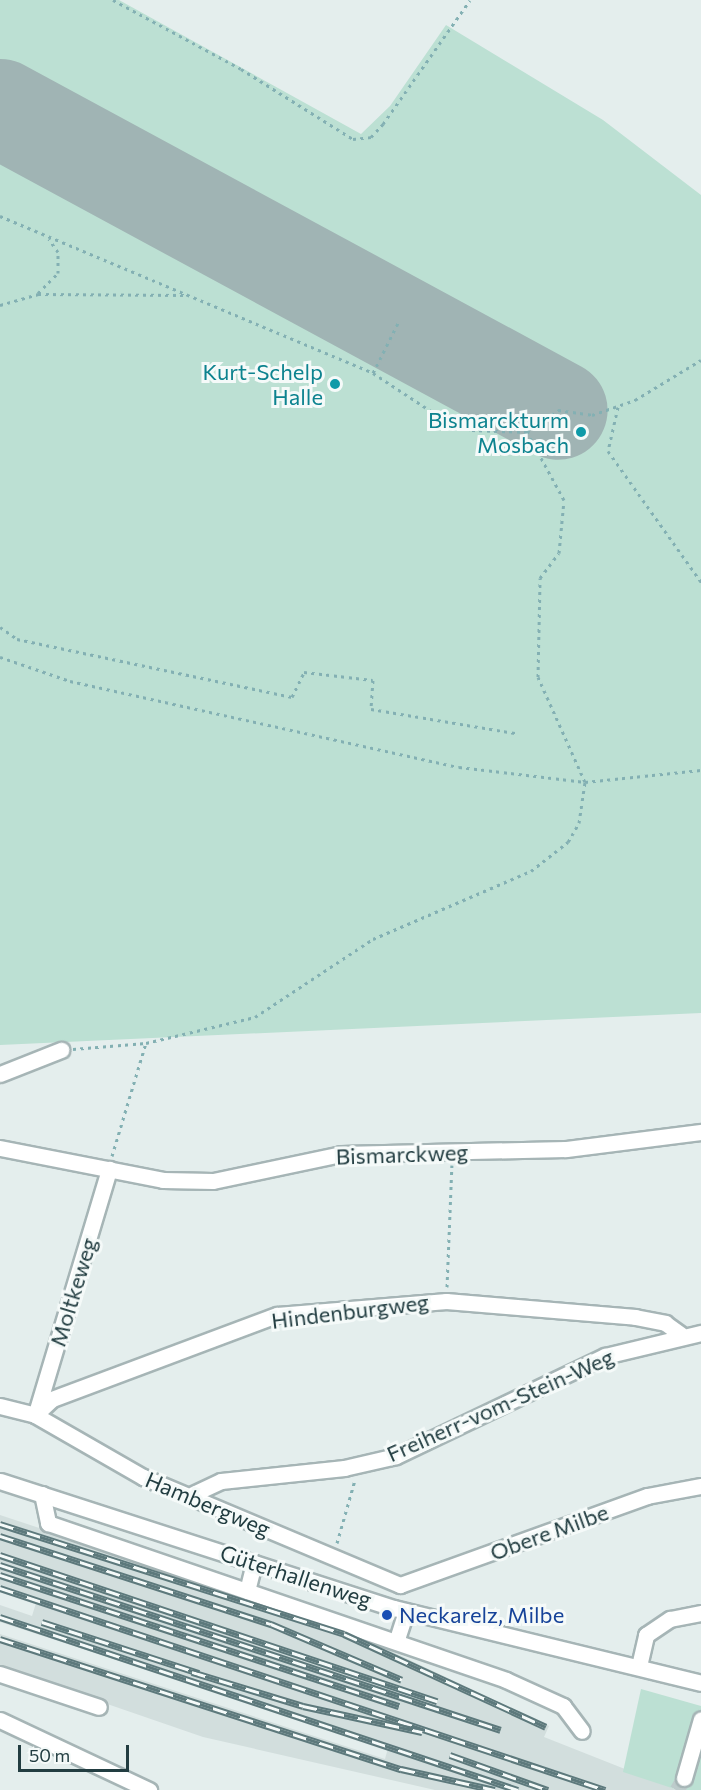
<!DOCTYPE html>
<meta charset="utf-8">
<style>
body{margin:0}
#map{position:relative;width:701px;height:1790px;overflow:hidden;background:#e4eeed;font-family:Commissioner,sans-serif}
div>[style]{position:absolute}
.built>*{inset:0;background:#d2dedd}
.green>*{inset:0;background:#bce0d3}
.runway>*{height:99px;margin:-49.5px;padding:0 49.5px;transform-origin:49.5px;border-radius:49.5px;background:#a0b4b4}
.minor-tunnel>*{height:15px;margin-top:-7.5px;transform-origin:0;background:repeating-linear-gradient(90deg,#bdcbcb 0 15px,transparent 0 23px)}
.path>*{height:3px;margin-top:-1.5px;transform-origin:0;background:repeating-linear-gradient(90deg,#83b0b3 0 3px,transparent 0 7.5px)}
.roads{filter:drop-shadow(2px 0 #a6b5b6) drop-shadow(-2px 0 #a6b5b6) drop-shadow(0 2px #a6b5b6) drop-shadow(0 -2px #a6b5b6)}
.minor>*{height:15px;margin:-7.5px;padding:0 7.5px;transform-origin:7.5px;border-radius:7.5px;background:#fff}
.rail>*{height:7px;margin-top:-3.5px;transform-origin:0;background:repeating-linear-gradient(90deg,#f5faf9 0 14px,#5d797c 0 28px);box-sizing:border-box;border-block:2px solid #5d797c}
.dots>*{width:16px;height:16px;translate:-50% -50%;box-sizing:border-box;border:3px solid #f5faf9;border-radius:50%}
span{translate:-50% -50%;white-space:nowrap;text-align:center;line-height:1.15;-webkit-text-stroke:6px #f5faf9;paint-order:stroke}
.culture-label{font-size:22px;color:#0d838f}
.right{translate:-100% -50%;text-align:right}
.street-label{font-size:22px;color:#223d41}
.transit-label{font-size:22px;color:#164399}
.left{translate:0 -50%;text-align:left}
.scale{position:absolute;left:18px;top:1745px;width:111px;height:27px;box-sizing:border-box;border:3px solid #223d41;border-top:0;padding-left:8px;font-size:18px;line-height:21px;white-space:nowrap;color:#223d41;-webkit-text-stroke:4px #f5faf9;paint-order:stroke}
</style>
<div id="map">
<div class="built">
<div style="clip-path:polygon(0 1515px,344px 1629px,549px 1726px,544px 1737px,678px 1790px,435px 1790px,203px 1737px,0 1667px,0 1634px,385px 1759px,388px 1748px,0 1622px,0 1605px,32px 1616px,36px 1603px,0 1591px)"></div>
</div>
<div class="green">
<div style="clip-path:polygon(0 0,119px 0,361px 134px,390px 106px,446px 25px,603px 120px,701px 195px,701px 1013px,0 1045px)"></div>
<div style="clip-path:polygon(641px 1689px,701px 1706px,701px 1790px,678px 1790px,623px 1772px)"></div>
</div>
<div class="runway">
<div style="left:0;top:108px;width:634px;rotate:28.42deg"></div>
</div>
<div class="minor-tunnel">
<div style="left:677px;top:1790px;width:14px;rotate:-60deg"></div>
</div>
<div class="path">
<div style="left:113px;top:0;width:145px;rotate:28.3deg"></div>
<div style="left:241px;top:69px;width:132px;rotate:32deg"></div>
<div style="left:353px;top:139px;width:18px;rotate:-6deg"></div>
<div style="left:371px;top:137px;width:18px;rotate:-47deg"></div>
<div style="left:383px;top:124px;width:151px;rotate:-54.9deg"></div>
<div style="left:0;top:216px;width:405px;rotate:22.8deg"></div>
<div style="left:373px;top:373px;width:87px;rotate:33.3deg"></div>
<div style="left:446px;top:421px;width:28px;rotate:19deg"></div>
<div style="left:472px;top:430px;width:55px;rotate:2.1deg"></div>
<div style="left:527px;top:432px;width:38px;rotate:-35deg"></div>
<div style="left:558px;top:410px;width:34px;rotate:8deg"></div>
<div style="left:592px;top:415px;width:46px;rotate:-19.2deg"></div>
<div style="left:635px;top:400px;width:77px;rotate:-31.2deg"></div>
<div style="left:38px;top:293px;width:28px;rotate:-45deg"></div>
<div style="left:58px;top:273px;width:21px;rotate:-90deg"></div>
<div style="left:58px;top:252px;width:16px;rotate:-125deg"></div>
<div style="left:0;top:305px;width:40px;rotate:-16deg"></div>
<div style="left:38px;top:294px;width:146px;rotate:0.4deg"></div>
<div style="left:373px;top:373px;width:56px;rotate:-63.4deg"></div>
<div style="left:618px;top:407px;width:45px;rotate:102.8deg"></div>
<div style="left:608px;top:451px;width:161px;rotate:54.6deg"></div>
<div style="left:0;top:627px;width:21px;rotate:35deg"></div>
<div style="left:17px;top:639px;width:281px;rotate:11.9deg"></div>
<div style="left:292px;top:697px;width:28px;rotate:-64deg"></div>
<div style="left:304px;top:672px;width:69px;rotate:6.6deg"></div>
<div style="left:373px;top:680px;width:29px;rotate:94deg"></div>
<div style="left:371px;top:709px;width:146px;rotate:9.5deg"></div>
<div style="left:0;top:657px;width:74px;rotate:18.9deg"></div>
<div style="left:70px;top:681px;width:398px;rotate:12.5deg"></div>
<div style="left:459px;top:767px;width:127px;rotate:6.8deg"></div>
<div style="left:585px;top:782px;width:117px;rotate:-5.9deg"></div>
<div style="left:73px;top:1049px;width:73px;rotate:-4.7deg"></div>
<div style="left:146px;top:1043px;width:112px;rotate:-13.4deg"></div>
<div style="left:255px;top:1017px;width:141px;rotate:-33.5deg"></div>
<div style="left:373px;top:939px;width:172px;rotate:-23.3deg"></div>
<div style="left:531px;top:871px;width:47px;rotate:-38.1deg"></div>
<div style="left:568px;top:842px;width:22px;rotate:-60deg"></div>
<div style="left:579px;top:823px;width:41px;rotate:-81.7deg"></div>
<div style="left:585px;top:782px;width:115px;rotate:-114.1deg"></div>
<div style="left:538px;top:677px;width:99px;rotate:-88.8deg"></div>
<div style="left:540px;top:578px;width:31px;rotate:-53deg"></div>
<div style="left:559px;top:553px;width:53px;rotate:-84.6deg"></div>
<div style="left:564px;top:500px;width:77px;rotate:-118.6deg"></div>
<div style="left:112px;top:1156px;width:118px;rotate:-73.3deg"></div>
<div style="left:447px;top:1287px;width:122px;rotate:-87.7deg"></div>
<div style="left:337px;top:1543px;width:66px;rotate:-74.1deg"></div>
</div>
<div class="roads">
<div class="minor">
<div style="left:0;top:1074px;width:66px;rotate:-21.5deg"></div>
<div style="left:0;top:1148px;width:166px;rotate:11.1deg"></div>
<div style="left:163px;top:1180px;width:50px;rotate:1.1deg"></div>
<div style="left:213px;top:1181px;width:131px;rotate:-11.9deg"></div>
<div style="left:341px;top:1154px;width:225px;rotate:-1.3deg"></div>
<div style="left:566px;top:1149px;width:136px;rotate:-7.2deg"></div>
<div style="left:0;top:1406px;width:36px;rotate:14deg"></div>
<div style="left:35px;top:1415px;width:125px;rotate:29.9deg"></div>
<div style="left:143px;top:1477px;width:279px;rotate:22.8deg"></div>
<div style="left:36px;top:1413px;width:255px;rotate:-73.3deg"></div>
<div style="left:35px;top:1415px;width:23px;rotate:-43deg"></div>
<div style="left:52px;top:1399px;width:240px;rotate:-20.5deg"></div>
<div style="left:277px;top:1315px;width:170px;rotate:-4.7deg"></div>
<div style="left:446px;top:1301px;width:190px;rotate:4.8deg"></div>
<div style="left:635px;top:1317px;width:31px;rotate:11deg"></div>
<div style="left:665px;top:1323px;width:19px;rotate:36deg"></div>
<div style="left:0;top:1481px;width:414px;rotate:17.9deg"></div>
<div style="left:394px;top:1608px;width:316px;rotate:13.7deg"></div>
<div style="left:42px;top:1494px;width:30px;rotate:78deg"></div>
<div style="left:48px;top:1523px;width:484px;rotate:18.9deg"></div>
<div style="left:506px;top:1680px;width:63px;rotate:24.5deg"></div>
<div style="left:563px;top:1706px;width:31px;rotate:53deg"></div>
<div style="left:193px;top:1494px;width:31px;rotate:-25deg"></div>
<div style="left:221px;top:1481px;width:124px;rotate:-6deg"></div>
<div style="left:344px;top:1468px;width:53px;rotate:-13deg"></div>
<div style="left:396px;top:1456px;width:232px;rotate:-25.6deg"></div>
<div style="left:605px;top:1356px;width:99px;rotate:-13.5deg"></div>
<div style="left:400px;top:1585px;width:263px;rotate:-19.8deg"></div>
<div style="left:647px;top:1496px;width:55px;rotate:-10.5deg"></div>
<div style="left:247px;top:1591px;width:29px;rotate:-76deg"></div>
<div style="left:397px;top:1639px;width:29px;rotate:-72deg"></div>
<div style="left:639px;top:1666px;width:32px;rotate:-77deg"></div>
<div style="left:646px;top:1635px;width:29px;rotate:-34deg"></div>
<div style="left:670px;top:1619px;width:32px;rotate:-11deg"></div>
<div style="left:0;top:1674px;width:104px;rotate:18.4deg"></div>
<div style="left:0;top:1720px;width:165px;rotate:25.2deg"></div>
<div style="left:684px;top:1778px;width:61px;rotate:-73.9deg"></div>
</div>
</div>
<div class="rail">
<div style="left:0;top:1524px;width:361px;rotate:17.7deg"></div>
<div style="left:344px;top:1634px;width:222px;rotate:24.7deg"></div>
<div style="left:0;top:1536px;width:285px;rotate:18deg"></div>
<div style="left:271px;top:1624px;width:142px;rotate:23.1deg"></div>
<div style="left:0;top:1555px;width:461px;rotate:18.5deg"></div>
<div style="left:0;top:1565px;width:527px;rotate:18.23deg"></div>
<div style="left:0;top:1575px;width:420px;rotate:18.2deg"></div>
<div style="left:0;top:1588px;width:638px;rotate:18.46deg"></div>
<div style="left:0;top:1617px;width:546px;rotate:18.47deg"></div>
<div style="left:42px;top:1622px;width:165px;rotate:18deg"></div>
<div style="left:0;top:1639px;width:422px;rotate:18deg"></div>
<div style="left:401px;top:1769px;width:96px;rotate:12.6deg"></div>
<div style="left:192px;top:1672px;width:116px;rotate:17deg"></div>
<div style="left:303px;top:1706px;width:122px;rotate:12.3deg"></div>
<div style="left:450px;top:1755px;width:104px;rotate:19.7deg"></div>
</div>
<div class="dots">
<div style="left:335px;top:384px;background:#0f9aa8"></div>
<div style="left:581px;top:432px;background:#0f9aa8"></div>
<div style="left:387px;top:1615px;background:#1a4fb4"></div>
</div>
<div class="culture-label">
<span class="right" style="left:323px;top:384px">Kurt-Schelp<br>Halle</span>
<span class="right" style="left:569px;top:432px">Bismarckturm<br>Mosbach</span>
</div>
<div class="street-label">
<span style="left:402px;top:1154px;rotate:-2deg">Bismarckweg</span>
<span style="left:73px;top:1292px;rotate:-73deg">Moltkeweg</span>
<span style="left:350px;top:1311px;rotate:-7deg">Hindenburgweg</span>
<span style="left:500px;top:1405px;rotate:-24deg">Freiherr-vom-Stein-Weg</span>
<span style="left:208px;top:1504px;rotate:23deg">Hambergweg</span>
<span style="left:549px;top:1532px;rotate:-20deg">Obere Milbe</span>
<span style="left:296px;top:1576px;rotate:18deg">Güterhallenweg</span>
</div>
<div class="transit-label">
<span class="left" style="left:399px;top:1615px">Neckarelz, Milbe</span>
</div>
<div class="scale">50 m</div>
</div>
